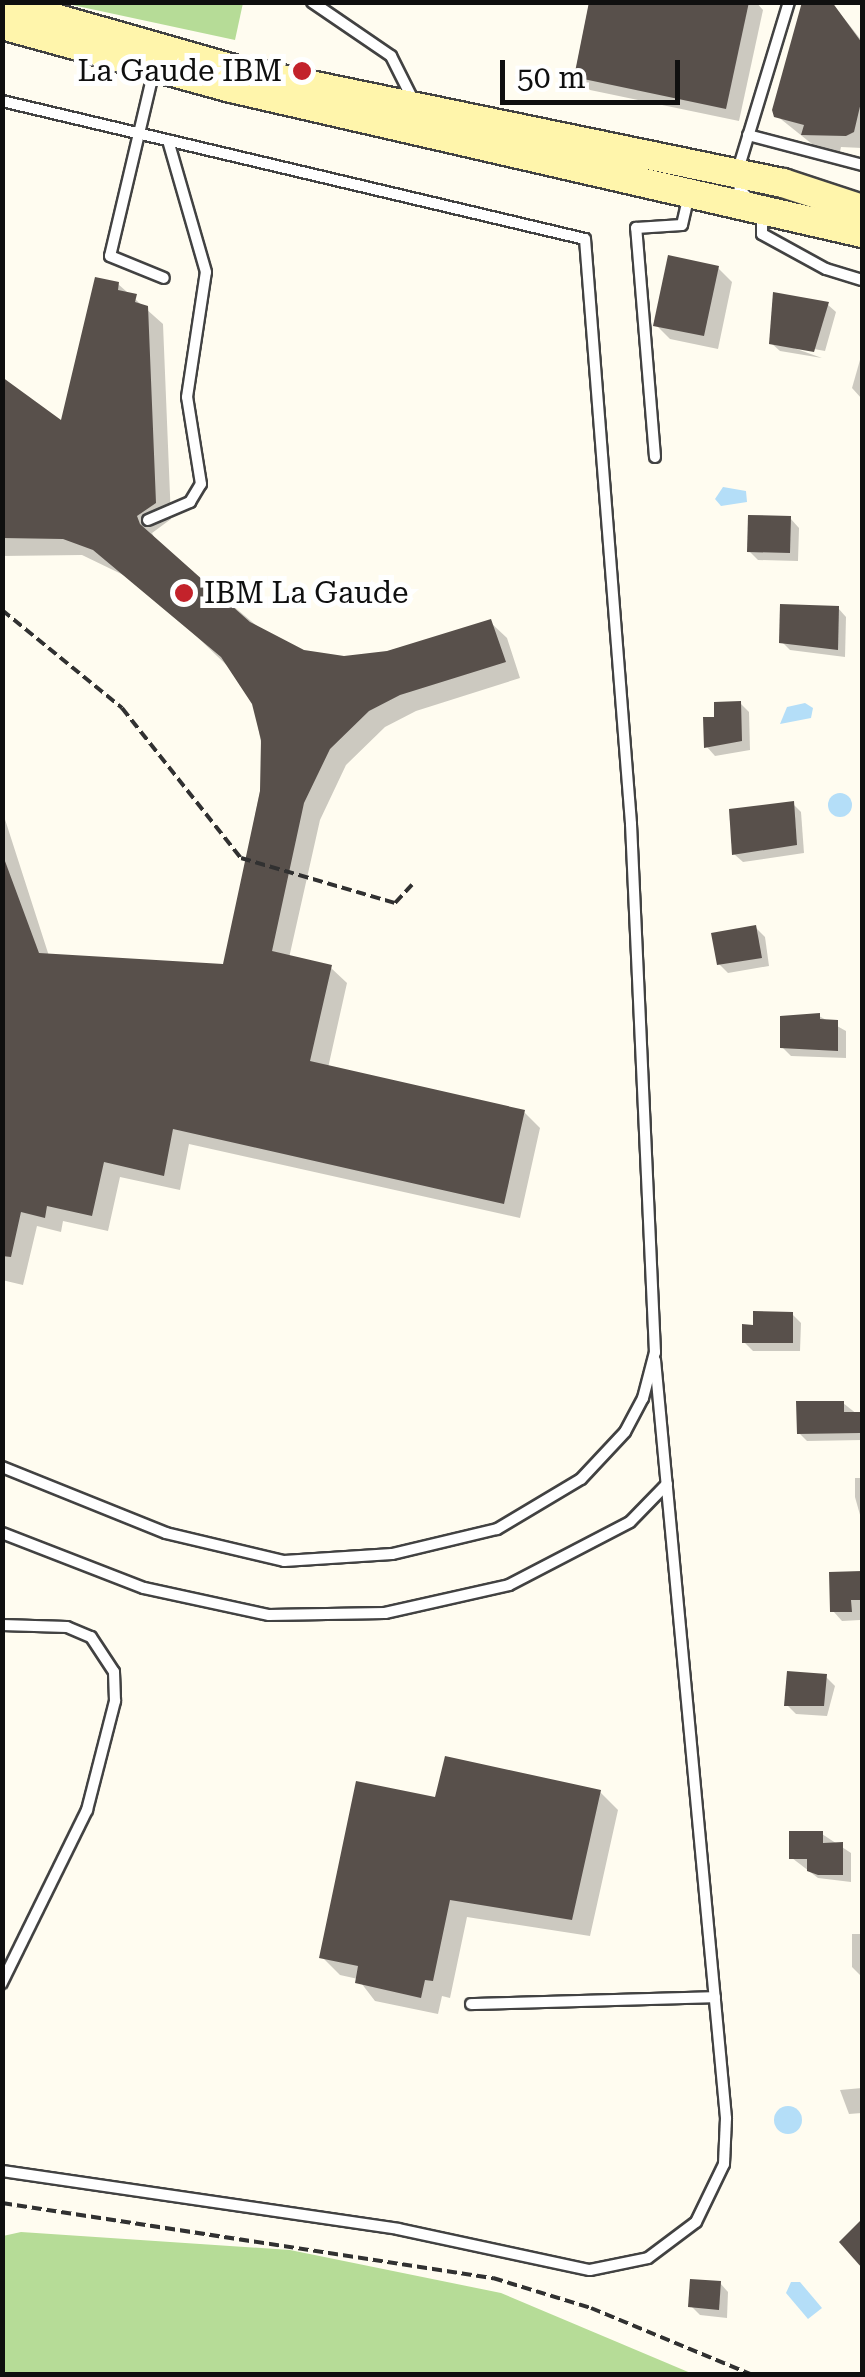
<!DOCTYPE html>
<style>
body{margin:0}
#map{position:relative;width:865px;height:2377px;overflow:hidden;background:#fffcf0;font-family:"Roboto Serif",serif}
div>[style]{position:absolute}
.forest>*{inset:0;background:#b6dc97}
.water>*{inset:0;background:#b4def8}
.round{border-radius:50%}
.shadow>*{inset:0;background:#0003}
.building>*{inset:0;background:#58504b}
.path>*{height:4px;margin-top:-2px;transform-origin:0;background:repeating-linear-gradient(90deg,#313131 0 10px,transparent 0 15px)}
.roads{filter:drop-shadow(2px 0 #424242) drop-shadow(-2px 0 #424242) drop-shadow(0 2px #424242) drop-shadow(0 -2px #424242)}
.service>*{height:10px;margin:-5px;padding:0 5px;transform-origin:5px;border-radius:5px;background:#fff}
.secondary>*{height:28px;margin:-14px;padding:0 14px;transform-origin:14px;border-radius:14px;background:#fff5ab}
.dots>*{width:28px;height:28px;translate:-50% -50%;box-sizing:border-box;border:5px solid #fff;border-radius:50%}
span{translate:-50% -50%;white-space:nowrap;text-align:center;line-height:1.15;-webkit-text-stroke:10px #fff;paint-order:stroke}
.poi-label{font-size:30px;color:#0f0f0f}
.right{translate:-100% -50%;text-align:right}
.left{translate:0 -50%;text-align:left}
.frame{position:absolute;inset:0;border:5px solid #0f0f0f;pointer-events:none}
.scale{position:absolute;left:500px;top:60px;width:180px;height:45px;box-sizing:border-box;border:5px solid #0f0f0f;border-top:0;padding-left:12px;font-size:30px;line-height:35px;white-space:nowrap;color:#0f0f0f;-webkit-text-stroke:8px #fff;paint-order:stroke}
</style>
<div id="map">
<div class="forest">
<div style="clip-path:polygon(63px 3px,243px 2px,243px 3px,235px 40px)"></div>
<div style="clip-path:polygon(21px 2232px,290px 2250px,501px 2293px,693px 2374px,3px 2374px,3px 2236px)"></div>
</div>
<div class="water">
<div style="clip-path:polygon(723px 487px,746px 491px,747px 502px,721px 506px,715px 499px)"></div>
<div style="clip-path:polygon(805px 703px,813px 708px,811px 718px,780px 724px,787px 707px)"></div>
<div class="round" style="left:828px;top:793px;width:24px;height:24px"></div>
<div class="round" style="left:774px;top:2106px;width:28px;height:28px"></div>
<div style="clip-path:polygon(791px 2282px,800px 2282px,822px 2308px,808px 2319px,786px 2293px)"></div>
</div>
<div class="shadow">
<div style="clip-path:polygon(591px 2px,756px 2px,763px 10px,739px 121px,590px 90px,576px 77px)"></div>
<div style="clip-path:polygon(831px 2px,862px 41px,862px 148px,841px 147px,839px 156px,822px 152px,777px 116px)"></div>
<div style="clip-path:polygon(718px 268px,732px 282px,718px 349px,670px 339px,656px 325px)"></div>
<div style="clip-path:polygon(118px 284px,163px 324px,171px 519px,152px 533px,156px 541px,276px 642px,324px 657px,367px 657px,490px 622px,507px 638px,520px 678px,416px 711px,385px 727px,346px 765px,320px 820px,289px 958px,330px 967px,347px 983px,328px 1068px,524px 1112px,540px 1128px,520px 1218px,189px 1144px,180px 1190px,120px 1177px,108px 1231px,63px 1221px,61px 1232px,37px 1226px,23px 1285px,2px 1280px,2px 810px,49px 956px,225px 967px,265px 766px,254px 703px,241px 679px,142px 584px,82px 555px,2px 556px,2px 487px,62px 425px)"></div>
<div style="clip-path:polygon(827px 304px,836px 312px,825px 351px,777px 342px,822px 358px,780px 351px,771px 343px)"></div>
<div style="clip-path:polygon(862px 353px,862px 399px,852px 388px)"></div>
<div style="clip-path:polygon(790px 518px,799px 528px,798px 561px,758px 560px,749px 551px)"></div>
<div style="clip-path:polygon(838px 608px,846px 617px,845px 657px,790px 650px,782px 642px)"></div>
<div style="clip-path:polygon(740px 703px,749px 712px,750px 750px,715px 756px,707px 747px,717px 719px)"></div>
<div style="clip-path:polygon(793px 804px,801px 812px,804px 853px,743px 862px,734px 854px)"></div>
<div style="clip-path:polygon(756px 928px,765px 937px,769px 966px,728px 973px,719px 964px)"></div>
<div style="clip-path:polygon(819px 1016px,846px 1031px,846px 1058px,791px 1056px,782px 1047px)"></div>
<div style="clip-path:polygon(792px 1314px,801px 1323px,800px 1351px,753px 1351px,744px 1342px,756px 1327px)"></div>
<div style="clip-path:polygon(843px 1403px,862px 1418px,862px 1440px,807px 1441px,799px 1433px)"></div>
<div style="clip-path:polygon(855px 1478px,862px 1478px,862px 1522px,855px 1497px)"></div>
<div style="clip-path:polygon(862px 1574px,860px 1620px,842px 1621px,833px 1611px,832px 1575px)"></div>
<div style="clip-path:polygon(826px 1677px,835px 1686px,827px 1716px,796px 1714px,787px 1705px)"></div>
<div style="clip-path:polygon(600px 1792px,618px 1810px,590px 1936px,467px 1917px,450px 1998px,442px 1996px,438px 2014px,375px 2001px,358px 1979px,340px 1975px,322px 1957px,437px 1800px)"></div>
<div style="clip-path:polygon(822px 1834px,851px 1853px,851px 1882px,818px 1878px,792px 1858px)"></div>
<div style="clip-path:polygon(852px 1934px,862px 1934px,862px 1977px,852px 1967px)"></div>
<div style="clip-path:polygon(862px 2088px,862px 2113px,849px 2114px,840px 2090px)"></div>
<div style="clip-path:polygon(720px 2283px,728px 2292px,727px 2318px,700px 2315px,691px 2306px)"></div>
</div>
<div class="building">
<div style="clip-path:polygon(589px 2px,749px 2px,726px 109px,574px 77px)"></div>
<div style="clip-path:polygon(802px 2px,832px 2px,862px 43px,862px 98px,854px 132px,846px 136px,801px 135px,804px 125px,774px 117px,772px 110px)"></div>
<div style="clip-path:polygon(668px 255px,719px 266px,704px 336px,653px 326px)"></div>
<div style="clip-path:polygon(95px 277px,119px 282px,118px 290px,137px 294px,135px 302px,148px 306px,156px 503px,137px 516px,140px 524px,250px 622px,304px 650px,344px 656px,387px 651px,491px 619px,506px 662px,400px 695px,369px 711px,330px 749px,304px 803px,272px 951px,332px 965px,310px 1061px,525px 1110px,504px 1204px,173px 1129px,164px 1176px,104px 1162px,92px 1216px,47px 1206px,45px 1218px,21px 1212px,11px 1257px,2px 1256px,2px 853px,39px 953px,223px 964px,260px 791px,261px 740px,252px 704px,221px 657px,93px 550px,63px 539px,2px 538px,2px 377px,61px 420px)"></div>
<div style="clip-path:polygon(773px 292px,829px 302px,814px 352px,769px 344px)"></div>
<div style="clip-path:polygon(748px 515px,791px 516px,790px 553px,747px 552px)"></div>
<div style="clip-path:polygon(780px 604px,839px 606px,838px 650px,779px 643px)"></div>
<div style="clip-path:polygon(741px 701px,742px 741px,704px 748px,703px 717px,714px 717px,714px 702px)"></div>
<div style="clip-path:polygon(794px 801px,797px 845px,732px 855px,729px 809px)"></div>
<div style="clip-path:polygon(756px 925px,762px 958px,717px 965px,711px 933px)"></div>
<div style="clip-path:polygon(820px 1013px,820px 1019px,838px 1020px,838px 1051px,780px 1048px,780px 1016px)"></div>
<div style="clip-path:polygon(753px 1311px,793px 1312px,793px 1343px,742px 1343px,742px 1324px,753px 1325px)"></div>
<div style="clip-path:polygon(796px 1401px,844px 1401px,844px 1412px,860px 1412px,860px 1433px,797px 1434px)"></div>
<div style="clip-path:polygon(862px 1571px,862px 1600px,851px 1600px,852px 1612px,830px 1612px,829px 1572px)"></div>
<div style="clip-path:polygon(787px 1671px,827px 1674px,824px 1706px,784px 1706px)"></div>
<div style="clip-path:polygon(445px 1756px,601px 1790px,572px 1920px,450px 1900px,433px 1981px,425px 1980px,421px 1998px,355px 1983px,358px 1966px,319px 1958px,356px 1781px,435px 1797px)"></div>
<div style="clip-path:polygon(789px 1831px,823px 1831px,823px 1843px,843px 1842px,843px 1875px,818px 1875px,807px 1871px,807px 1859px,789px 1859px)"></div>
<div style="clip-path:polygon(862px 2219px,862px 2268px,839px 2242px)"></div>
<div style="clip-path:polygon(690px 2279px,721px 2281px,719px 2310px,688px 2307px)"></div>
</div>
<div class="path">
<div style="left:2px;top:610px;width:155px;rotate:39.2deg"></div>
<div style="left:122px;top:708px;width:191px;rotate:51.6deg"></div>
<div style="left:241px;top:858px;width:160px;rotate:16.3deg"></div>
<div style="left:395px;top:903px;width:25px;rotate:-47deg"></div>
<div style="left:2px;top:2203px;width:497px;rotate:8.7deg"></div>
<div style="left:493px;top:2278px;width:102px;rotate:17deg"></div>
<div style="left:591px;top:2308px;width:172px;rotate:22.5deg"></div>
</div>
<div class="roads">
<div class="service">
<div style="left:312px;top:2px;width:96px;rotate:34.4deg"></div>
<div style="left:391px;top:56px;width:51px;rotate:63.4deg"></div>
<div style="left:154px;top:70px;width:191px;rotate:103.3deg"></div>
<div style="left:110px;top:256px;width:58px;rotate:22.2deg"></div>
<div style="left:2px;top:101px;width:599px;rotate:13.32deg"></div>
<div style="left:585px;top:239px;width:587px;rotate:85.5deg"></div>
<div style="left:631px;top:824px;width:529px;rotate:87.4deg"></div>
<div style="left:655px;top:1352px;width:48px;rotate:104.6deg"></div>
<div style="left:643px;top:1398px;width:38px;rotate:118deg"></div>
<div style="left:625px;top:1432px;width:64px;rotate:133.1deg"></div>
<div style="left:581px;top:1479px;width:98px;rotate:149.2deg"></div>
<div style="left:497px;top:1529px;width:108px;rotate:166.6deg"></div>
<div style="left:392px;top:1554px;width:108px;rotate:176.3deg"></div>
<div style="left:284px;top:1561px;width:121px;rotate:-166.7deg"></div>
<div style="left:166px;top:1533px;width:177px;rotate:-158.1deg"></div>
<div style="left:748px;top:135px;width:118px;rotate:14.7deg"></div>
<div style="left:749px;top:199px;width:13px;rotate:-135deg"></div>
<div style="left:740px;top:190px;width:17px;rotate:-100deg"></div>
<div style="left:737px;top:173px;width:179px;rotate:-73.1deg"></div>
<div style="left:762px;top:214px;width:20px;rotate:90deg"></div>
<div style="left:762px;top:234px;width:73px;rotate:28.7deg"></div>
<div style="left:826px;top:269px;width:38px;rotate:17deg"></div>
<div style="left:655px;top:457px;width:230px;rotate:-94.7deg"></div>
<div style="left:636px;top:228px;width:46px;rotate:-3.7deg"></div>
<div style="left:682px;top:225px;width:28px;rotate:-77deg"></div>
<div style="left:148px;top:520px;width:46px;rotate:-23.2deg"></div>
<div style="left:190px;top:502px;width:21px;rotate:-59deg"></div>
<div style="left:201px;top:484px;width:88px;rotate:-99.1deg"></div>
<div style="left:187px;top:397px;width:126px;rotate:-81.4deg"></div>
<div style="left:206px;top:272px;width:137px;rotate:-106.1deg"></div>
<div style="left:2px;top:1533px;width:152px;rotate:21.2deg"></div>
<div style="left:144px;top:1588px;width:128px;rotate:12.2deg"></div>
<div style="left:269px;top:1615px;width:116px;rotate:-1deg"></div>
<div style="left:385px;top:1613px;width:127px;rotate:-12.7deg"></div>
<div style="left:509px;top:1585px;width:136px;rotate:-27.5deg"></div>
<div style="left:630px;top:1522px;width:53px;rotate:-45.8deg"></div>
<div style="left:2px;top:1625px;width:65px;rotate:1.8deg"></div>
<div style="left:67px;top:1627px;width:26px;rotate:23deg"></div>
<div style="left:91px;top:1637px;width:42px;rotate:56.7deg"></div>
<div style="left:114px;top:1672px;width:29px;rotate:88deg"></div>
<div style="left:115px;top:1701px;width:113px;rotate:104.4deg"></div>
<div style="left:87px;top:1810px;width:193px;rotate:116.2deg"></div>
<div style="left:471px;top:2004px;width:244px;rotate:-1.6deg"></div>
<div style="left:2px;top:2171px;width:400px;rotate:8.3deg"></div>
<div style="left:398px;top:2229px;width:196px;rotate:12.1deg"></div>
<div style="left:590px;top:2270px;width:59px;rotate:-11.7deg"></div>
<div style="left:648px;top:2258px;width:60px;rotate:-36.9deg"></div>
<div style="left:696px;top:2222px;width:64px;rotate:-64.2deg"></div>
<div style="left:724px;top:2164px;width:46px;rotate:-87.5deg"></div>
<div style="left:726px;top:2118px;width:761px;rotate:-95.35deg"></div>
</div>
<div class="secondary">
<div style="left:2px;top:3px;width:240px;rotate:15.9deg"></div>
<div style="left:233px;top:69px;width:562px;rotate:11.71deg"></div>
<div style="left:783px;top:183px;width:83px;rotate:18.2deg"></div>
<div style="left:2px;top:25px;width:238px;rotate:15.4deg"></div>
<div style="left:231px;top:88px;width:647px;rotate:12.94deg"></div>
</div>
</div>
<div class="dots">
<div style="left:302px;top:71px;background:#c3222b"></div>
<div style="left:184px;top:593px;background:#c3222b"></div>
</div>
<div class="poi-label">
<span class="right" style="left:282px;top:71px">La Gaude IBM</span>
<span class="left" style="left:204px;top:593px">IBM La Gaude</span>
</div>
<div class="frame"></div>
<div class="scale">50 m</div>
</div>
